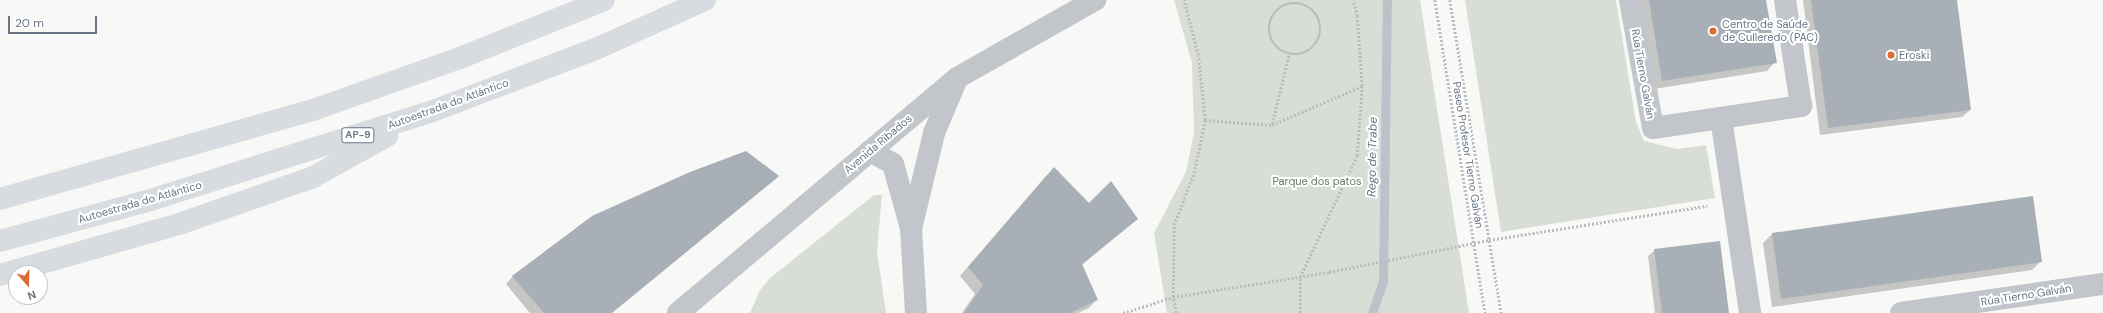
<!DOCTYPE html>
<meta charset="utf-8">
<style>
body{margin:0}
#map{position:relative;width:2103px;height:313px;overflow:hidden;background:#f8f9f6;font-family:"DM Sans",sans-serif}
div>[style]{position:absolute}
.green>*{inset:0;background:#d8ddd6}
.shadow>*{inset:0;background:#0003}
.stream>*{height:9px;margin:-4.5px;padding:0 4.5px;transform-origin:4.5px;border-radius:4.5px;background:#bac3c9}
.building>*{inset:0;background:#a8afb6}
.path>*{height:2.5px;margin-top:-1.25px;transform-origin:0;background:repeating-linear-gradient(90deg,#babcc0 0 2px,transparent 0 4px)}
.path>.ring{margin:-1.25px;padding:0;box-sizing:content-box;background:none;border:2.5px solid #babcc0;border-radius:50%}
.street>*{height:22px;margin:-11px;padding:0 11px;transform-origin:11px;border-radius:11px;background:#c2c5c9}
.highway>*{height:22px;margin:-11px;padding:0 11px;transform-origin:11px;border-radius:11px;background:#d8dbdf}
.dots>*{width:11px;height:11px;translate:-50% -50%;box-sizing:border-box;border:2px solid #fff;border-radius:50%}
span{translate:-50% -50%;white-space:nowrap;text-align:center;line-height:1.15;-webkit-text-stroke:4px #fff;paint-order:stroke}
.shield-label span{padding:1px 3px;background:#fff;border:1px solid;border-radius:3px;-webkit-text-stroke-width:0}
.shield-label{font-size:10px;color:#697686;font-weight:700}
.poi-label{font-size:11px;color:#697686}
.left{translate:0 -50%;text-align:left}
.street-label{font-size:11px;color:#697686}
.park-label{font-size:11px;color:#667864}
.water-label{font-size:12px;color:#657781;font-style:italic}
.north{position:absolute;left:8px;top:265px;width:40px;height:40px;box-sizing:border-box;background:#fff;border:1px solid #c3c8cf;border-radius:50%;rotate:160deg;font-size:11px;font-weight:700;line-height:16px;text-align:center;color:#697686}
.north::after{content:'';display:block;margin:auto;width:14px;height:18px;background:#dc6c33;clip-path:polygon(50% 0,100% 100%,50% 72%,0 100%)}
.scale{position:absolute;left:8px;top:16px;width:89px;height:18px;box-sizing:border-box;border:2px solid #697686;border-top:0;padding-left:5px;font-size:12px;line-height:14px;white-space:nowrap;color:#697686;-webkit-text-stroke:3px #fff;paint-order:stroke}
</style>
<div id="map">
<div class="green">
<div style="clip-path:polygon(1174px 0,1420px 0,1469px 313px,1167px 313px,1154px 233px,1186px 172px,1194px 132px,1192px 63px)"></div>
<div style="clip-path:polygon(1465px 0,1616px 0,1636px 122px,1644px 141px,1677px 149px,1706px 145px,1715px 198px,1501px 232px)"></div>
<div style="clip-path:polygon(874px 195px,882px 195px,877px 252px,886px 313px,750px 313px,760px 290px,770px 278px)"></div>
</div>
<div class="shadow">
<div style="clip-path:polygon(1640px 0,1765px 0,1775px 62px,1767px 71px,1654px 89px)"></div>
<div style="clip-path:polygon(1803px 0,1956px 0,1970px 110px,1962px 117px,1820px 135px)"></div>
<div style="clip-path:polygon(1046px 176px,1089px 205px,1137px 219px,1082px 265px,1097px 299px,1089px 308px,1078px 313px,962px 313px,975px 294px,960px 276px)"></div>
<div style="clip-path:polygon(778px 177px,611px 313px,530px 313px,506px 284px,513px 276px)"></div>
<div style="clip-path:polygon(2032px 197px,2041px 261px,2032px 270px,1772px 307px,1763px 243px,1772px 234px)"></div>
<div style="clip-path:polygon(1655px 250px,1728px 313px,1655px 313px,1648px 256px)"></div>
</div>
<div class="stream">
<div style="left:1372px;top:313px;width:34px;rotate:-71deg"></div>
<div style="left:1383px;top:281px;width:281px;rotate:-89.2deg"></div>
</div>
<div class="building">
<div style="clip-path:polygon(1649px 0,1766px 0,1777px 63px,1662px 81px)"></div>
<div style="clip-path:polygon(1811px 0,1957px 0,1971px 110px,1828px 128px)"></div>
<div style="clip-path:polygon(746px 151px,779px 176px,612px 313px,544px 313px,512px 276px,592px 216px,690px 172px)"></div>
<div style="clip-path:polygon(1054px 167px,1089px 203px,1111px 181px,1138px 219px,1082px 264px,1098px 300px,1070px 313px,964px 313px,983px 285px,968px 267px)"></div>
<div style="clip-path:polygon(2033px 196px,2042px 262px,1781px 299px,1772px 233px)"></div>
<div style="clip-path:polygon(1720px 241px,1729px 313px,1662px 313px,1654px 249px)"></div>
</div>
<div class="path">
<div style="left:1435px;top:0;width:317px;rotate:80.9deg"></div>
<div style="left:1450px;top:0;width:317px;rotate:80.7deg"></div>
<div class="ring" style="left:1269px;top:3px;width:49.5px;height:49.5px"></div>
<div style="left:1205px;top:120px;width:67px;rotate:4.3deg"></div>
<div style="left:1272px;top:125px;width:98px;rotate:-23.4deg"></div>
<div style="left:1272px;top:124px;width:71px;rotate:-76.2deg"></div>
<div style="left:1123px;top:313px;width:52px;rotate:-17.7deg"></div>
<div style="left:1173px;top:297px;width:158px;rotate:-9.1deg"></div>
<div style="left:1329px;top:272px;width:163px;rotate:-11.3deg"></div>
<div style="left:1489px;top:240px;width:221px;rotate:-8.9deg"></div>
<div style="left:1176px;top:313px;width:16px;rotate:-101deg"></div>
<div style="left:1173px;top:297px;width:72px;rotate:-89.2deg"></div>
<div style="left:1174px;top:225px;width:56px;rotate:-69deg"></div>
<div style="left:1194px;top:173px;width:54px;rotate:-78.3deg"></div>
<div style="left:1205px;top:120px;width:65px;rotate:-96.1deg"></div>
<div style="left:1198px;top:55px;width:57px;rotate:-104.3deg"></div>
<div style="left:1300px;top:313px;width:36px;rotate:-90deg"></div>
<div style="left:1300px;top:277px;width:134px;rotate:-64.8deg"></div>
<div style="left:1357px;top:156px;width:70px;rotate:-85.9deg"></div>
<div style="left:1362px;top:86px;width:70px;rotate:-94.1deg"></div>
<div style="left:1357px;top:16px;width:16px;rotate:-104deg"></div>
</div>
<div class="street">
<div style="left:1630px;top:0;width:130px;rotate:79.8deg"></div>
<div style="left:1653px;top:128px;width:150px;rotate:-8.5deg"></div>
<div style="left:1801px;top:106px;width:107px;rotate:-98.6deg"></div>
<div style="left:1721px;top:118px;width:197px;rotate:81.5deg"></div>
<div style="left:870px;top:151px;width:26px;rotate:29deg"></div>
<div style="left:893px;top:164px;width:66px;rotate:74.3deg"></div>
<div style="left:678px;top:313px;width:365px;rotate:-40.1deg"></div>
<div style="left:957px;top:78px;width:159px;rotate:-29.5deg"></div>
<div style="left:916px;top:313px;width:84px;rotate:-93.4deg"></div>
<div style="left:911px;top:229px;width:99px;rotate:-76.5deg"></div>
<div style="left:934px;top:133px;width:56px;rotate:-67.1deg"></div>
<div style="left:1901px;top:313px;width:204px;rotate:-8.2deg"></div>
</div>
<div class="highway">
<div style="left:0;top:199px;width:325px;rotate:-15.9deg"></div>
<div style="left:313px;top:110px;width:156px;rotate:-19.5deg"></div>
<div style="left:460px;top:58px;width:155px;rotate:-21.9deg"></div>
<div style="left:0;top:241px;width:149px;rotate:-15.2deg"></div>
<div style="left:144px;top:202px;width:303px;rotate:-17.5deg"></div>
<div style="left:433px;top:111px;width:177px;rotate:-20.9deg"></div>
<div style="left:598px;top:48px;width:117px;rotate:-24.2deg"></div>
<div style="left:0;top:275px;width:189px;rotate:-15.9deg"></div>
<div style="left:182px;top:223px;width:139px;rotate:-19.3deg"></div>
<div style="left:313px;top:177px;width:85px;rotate:-29deg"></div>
</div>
<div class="dots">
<div style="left:1713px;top:31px;background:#dc6c33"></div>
<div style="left:1891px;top:55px;background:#dc6c33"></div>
</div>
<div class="shield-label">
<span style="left:358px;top:135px">AP-9</span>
</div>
<div class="poi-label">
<span class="left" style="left:1722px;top:31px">Centro de Saúde<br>de Culleredo (PAC)</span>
<span class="left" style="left:1899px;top:55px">Eroski</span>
</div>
<div class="street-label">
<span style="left:1643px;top:74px;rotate:80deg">Rúa Tierno Galván</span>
<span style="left:448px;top:104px;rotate:-20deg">Autoestrada do Atlántico</span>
<span style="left:878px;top:144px;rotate:-40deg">Avenida Ribados</span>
<span style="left:1468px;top:155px;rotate:81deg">Paseo Profesor Tierno Galván</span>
<span style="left:140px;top:202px;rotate:-16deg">Autoestrada do Atlántico</span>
<span style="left:2026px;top:295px;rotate:-9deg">Rúa Tierno Galván</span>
</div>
<div class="park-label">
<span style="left:1317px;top:181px">Parque dos patos</span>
</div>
<div class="water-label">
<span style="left:1373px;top:157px;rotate:-89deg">Rego de Trabe</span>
</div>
<div class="north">N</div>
<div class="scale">20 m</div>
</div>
